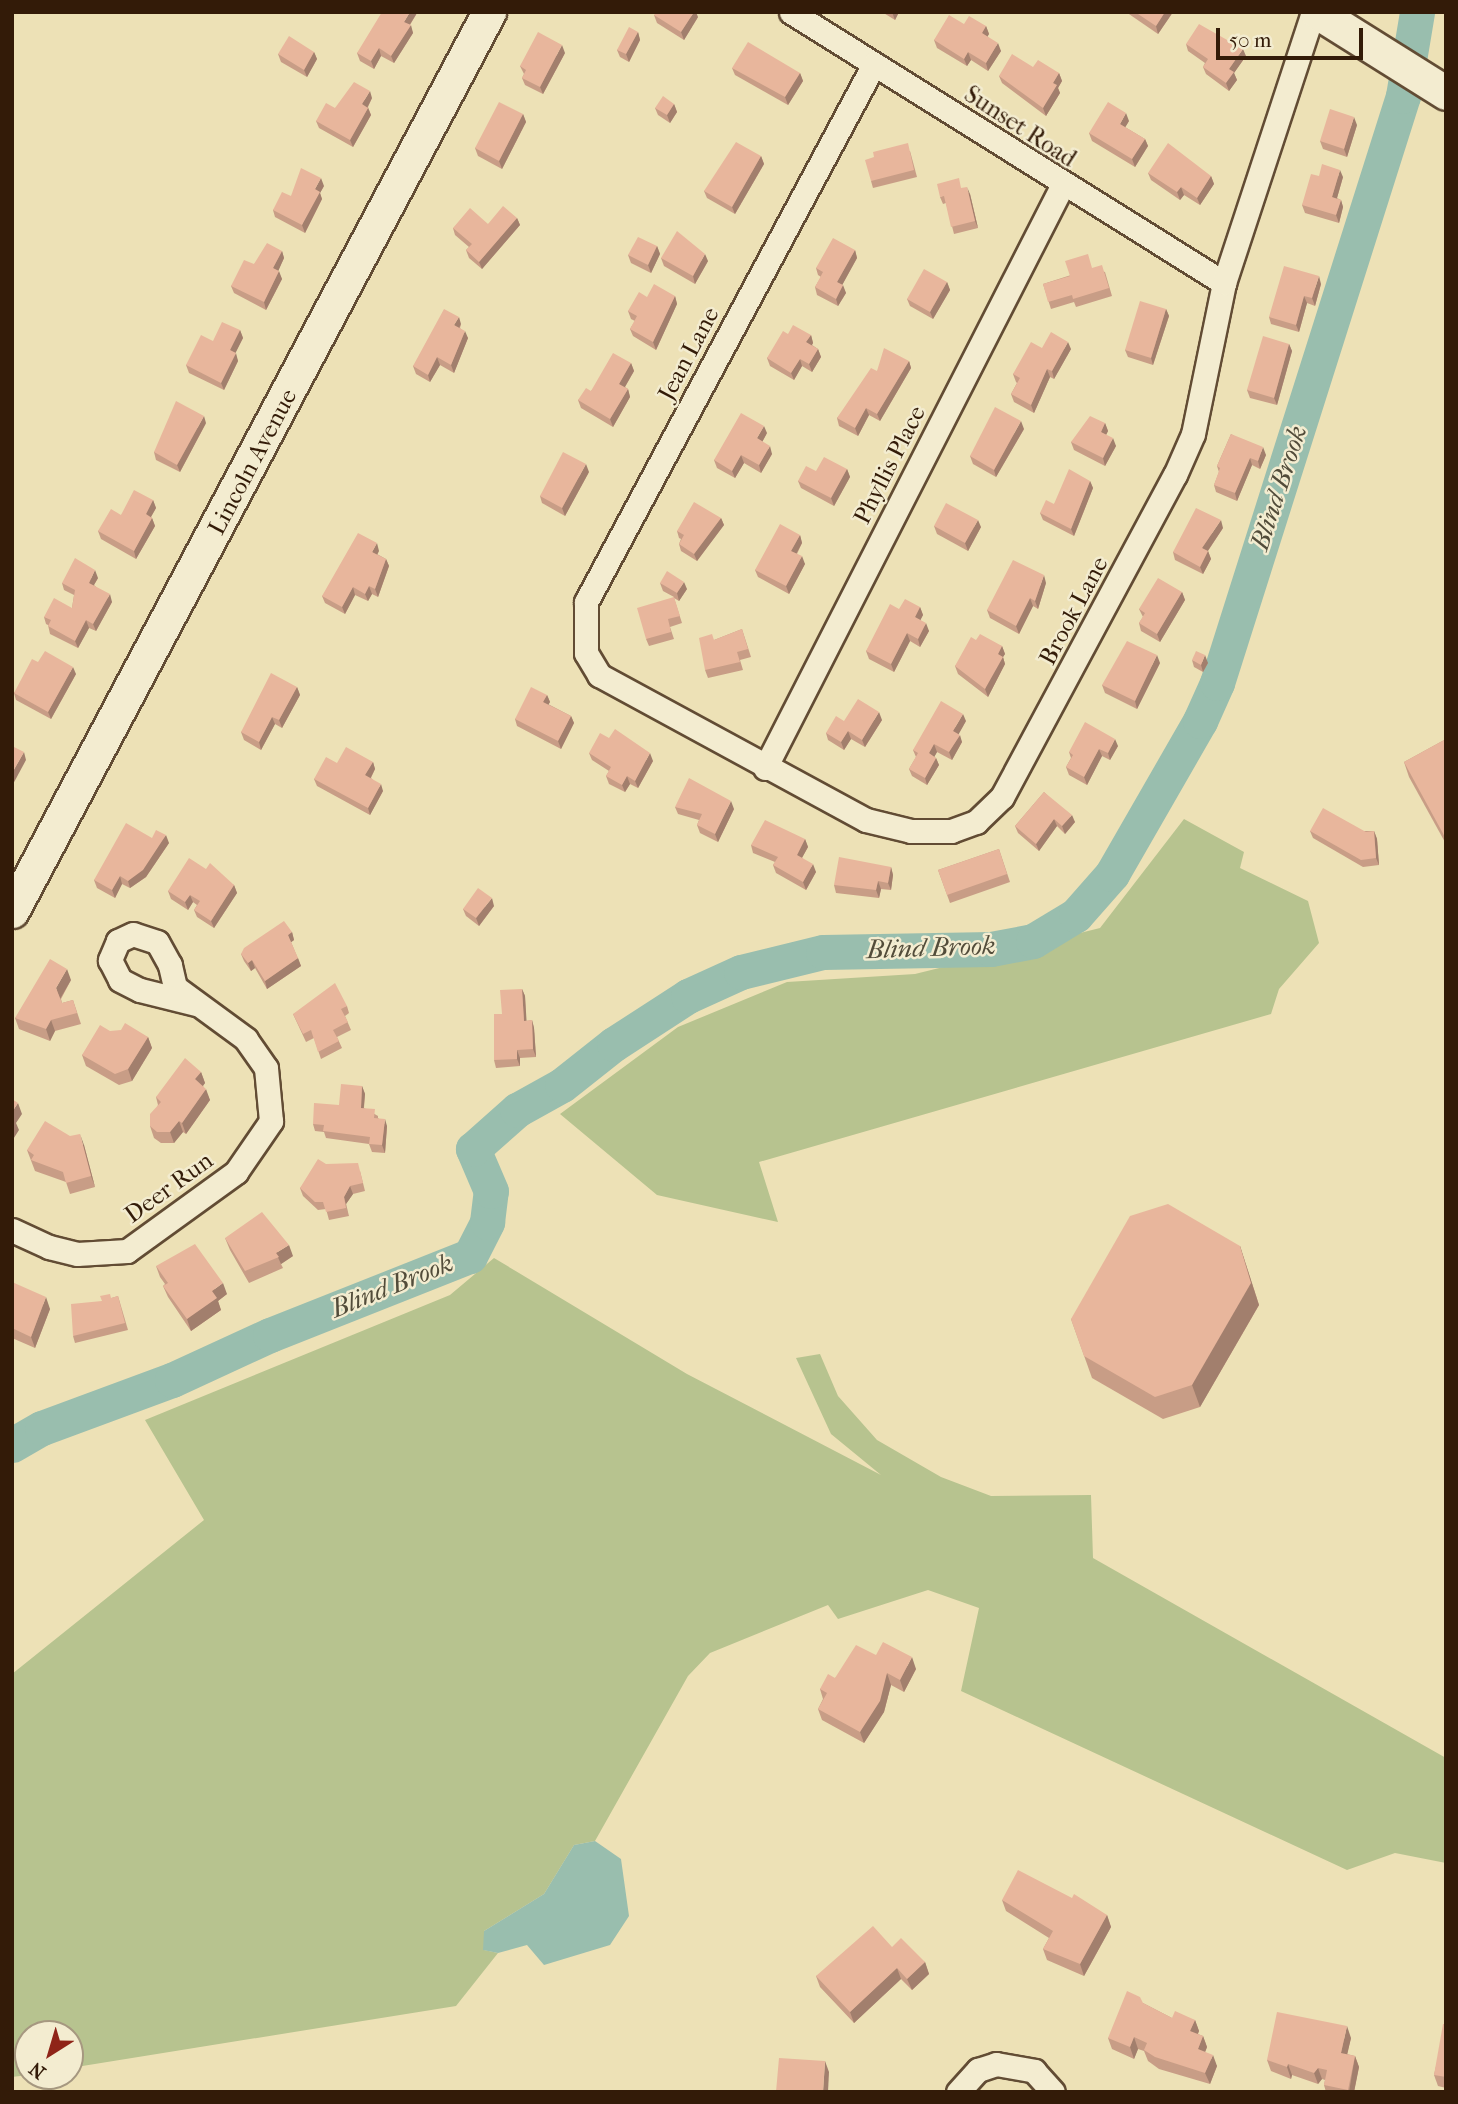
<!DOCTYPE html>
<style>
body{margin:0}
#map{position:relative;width:1458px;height:2104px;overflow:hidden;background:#ede1b6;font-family:"IM FELL French Canon",serif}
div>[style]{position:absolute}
.green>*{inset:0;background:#b7c38f}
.water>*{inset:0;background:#99beae}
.river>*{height:35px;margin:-17.5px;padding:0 17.5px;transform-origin:17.5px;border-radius:17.5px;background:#99beae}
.roads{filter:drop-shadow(2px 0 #624c34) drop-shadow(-2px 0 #624c34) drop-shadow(0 2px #624c34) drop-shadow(0 -2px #624c34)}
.street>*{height:23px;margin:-11.5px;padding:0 11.5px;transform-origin:11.5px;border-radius:11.5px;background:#f3ecd0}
.secondary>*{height:33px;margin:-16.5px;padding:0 16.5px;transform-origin:16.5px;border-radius:16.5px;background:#f3ecd0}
.wall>*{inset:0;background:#c89d86}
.shaded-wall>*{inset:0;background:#a27f6d}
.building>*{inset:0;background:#e8b69c}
span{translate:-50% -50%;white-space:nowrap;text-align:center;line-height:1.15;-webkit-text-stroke:5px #f3ecd0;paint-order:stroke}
.street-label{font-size:24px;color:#331b08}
.water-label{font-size:26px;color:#524c3a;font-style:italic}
.frame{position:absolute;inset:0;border:14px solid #331b08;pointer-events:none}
.north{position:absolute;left:14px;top:2020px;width:70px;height:70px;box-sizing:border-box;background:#f3ecd0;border:2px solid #a69880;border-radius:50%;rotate:217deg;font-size:19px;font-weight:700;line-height:28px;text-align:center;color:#331b08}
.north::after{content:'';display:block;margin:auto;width:24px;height:32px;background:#8f2418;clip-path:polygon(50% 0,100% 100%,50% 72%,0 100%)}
.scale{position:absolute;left:1216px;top:28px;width:147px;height:32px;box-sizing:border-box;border:4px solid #331b08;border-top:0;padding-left:9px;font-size:21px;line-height:24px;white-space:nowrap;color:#331b08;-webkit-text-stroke:5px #f3ecd0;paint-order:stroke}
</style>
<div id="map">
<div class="green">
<div style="clip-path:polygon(1184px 819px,1244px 852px,1240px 868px,1308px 901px,1319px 943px,1279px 989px,1271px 1014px,759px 1162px,778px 1222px,657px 1195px,560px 1114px,678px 1027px,787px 982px,915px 974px,1100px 928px)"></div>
<div style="clip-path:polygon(494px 1258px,687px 1374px,881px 1475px,831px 1434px,796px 1358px,820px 1354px,838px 1396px,877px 1440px,941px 1477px,991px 1496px,1091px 1495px,1093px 1558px,1446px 1758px,1446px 1863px,1395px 1853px,1347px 1870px,961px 1691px,979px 1608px,928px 1590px,838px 1619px,828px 1605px,710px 1653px,688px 1676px,595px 1841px,574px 1845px,544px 1894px,484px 1931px,484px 1950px,498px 1953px,456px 2006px,70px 2068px,70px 2034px,28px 2034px,28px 2075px,12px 2077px,12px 1674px,204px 1520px,145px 1420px,450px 1295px)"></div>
</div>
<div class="water">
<div style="clip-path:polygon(595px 1841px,621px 1859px,629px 1916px,610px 1945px,544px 1965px,527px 1945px,498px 1953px,483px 1950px,484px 1931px,544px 1894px,574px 1845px)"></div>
</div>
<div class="river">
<div style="left:12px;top:1445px;width:34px;rotate:-30deg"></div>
<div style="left:42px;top:1428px;width:139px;rotate:-20.3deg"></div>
<div style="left:172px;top:1380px;width:108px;rotate:-24.7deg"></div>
<div style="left:270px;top:1335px;width:215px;rotate:-21.6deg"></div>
<div style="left:470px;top:1256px;width:38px;rotate:-63deg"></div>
<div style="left:487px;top:1222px;width:31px;rotate:-83deg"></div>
<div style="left:491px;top:1191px;width:46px;rotate:-113.2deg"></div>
<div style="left:473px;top:1149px;width:59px;rotate:-41.6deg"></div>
<div style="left:517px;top:1110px;width:51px;rotate:-29.1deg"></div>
<div style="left:562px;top:1085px;width:66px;rotate:-38.3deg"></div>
<div style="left:614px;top:1044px;width:88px;rotate:-33deg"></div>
<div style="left:688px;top:996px;width:58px;rotate:-24.4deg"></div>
<div style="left:741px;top:972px;width:84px;rotate:-13.7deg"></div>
<div style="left:823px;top:952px;width:168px;rotate:-1deg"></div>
<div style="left:991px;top:949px;width:43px;rotate:-10.8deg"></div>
<div style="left:1033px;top:941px;width:50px;rotate:-31.2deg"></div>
<div style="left:1076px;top:915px;width:55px;rotate:-48.7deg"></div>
<div style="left:1112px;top:874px;width:177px;rotate:-60.1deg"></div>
<div style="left:1200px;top:721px;width:42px;rotate:-65.9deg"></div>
<div style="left:1217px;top:683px;width:616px;rotate:-72.42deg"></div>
<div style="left:1403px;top:96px;width:85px;rotate:-80.5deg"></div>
</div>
<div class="roads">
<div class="street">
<div style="left:791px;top:12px;width:511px;rotate:32.04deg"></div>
<div style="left:874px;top:64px;width:610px;rotate:118.16deg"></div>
<div style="left:586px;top:602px;width:51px;rotate:90deg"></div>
<div style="left:586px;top:653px;width:26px;rotate:59deg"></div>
<div style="left:599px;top:675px;width:304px;rotate:28.5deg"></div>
<div style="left:866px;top:820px;width:46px;rotate:13.7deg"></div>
<div style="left:911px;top:831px;width:40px"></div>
<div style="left:951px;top:831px;width:27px;rotate:-20deg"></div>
<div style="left:976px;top:822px;width:36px;rotate:-44deg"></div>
<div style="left:1002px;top:797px;width:366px;rotate:-61.8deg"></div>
<div style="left:1175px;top:475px;width:45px;rotate:-66.3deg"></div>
<div style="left:1193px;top:434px;width:154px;rotate:-78.4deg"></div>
<div style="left:1224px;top:283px;width:285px;rotate:-71.8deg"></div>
<div style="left:765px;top:768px;width:653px;rotate:-62.96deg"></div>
<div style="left:12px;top:1230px;width:41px;rotate:24.7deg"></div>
<div style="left:49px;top:1247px;width:29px;rotate:14deg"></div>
<div style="left:77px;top:1254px;width:50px;rotate:-3.4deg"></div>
<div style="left:127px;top:1251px;width:135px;rotate:-35.9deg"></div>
<div style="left:236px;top:1172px;width:62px;rotate:-55.5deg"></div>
<div style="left:271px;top:1121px;width:53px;rotate:-95.4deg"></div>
<div style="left:266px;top:1068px;width:35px;rotate:-125deg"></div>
<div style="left:246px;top:1039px;width:88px;rotate:-143.8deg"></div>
<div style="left:175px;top:987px;width:23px;rotate:-103deg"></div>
<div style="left:170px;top:965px;width:26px;rotate:-119deg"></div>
<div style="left:157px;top:942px;width:25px;rotate:-162deg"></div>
<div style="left:133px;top:934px;width:17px;rotate:155deg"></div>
<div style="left:118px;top:941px;width:21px;rotate:113deg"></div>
<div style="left:110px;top:960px;width:22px;rotate:63deg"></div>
<div style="left:120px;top:980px;width:22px;rotate:27deg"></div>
<div style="left:140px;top:990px;width:58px;rotate:14deg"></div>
<div style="left:958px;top:2092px;width:30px;rotate:-48deg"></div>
<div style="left:978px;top:2070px;width:19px;rotate:-18deg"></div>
<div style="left:996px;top:2064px;width:39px;rotate:10deg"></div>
<div style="left:1034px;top:2071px;width:28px;rotate:48deg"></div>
</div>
<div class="secondary">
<div style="left:1317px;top:12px;width:152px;rotate:32.1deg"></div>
<div style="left:12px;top:911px;width:1018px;rotate:-62.05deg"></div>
</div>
</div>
<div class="wall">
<div style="clip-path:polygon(882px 12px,899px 12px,895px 20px)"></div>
<div style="clip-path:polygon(1126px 12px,1173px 12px,1158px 34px)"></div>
<div style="clip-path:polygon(417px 13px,410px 25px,413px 33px,394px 63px,381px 56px,374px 69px,360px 61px,357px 53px)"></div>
<div style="clip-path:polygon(654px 15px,698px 17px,684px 40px,657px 23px)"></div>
<div style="clip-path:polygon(964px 24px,986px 26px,989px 34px,987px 36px,1001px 51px,988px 71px,971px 60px,967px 66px,937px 48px,934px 40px)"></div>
<div style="clip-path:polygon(638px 32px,640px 40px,629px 62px,620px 57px,617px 50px)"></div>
<div style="clip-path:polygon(1186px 44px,1246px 56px,1234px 73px,1237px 80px,1229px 91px,1206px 74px,1203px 67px,1205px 63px,1188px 51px)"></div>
<div style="clip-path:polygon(314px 52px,317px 59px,307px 77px,281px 62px,278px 54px)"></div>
<div style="clip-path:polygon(565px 53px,543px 94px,525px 85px,522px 78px,524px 74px,520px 66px)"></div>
<div style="clip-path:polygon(1033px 67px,1059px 73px,1062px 81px,1058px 88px,1060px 93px,1046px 116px,1002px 83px,999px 76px)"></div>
<div style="clip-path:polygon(732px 68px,800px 73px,803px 81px,788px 105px,735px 75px)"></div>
<div style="clip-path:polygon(372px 98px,368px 107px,371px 115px,353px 147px,319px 128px,316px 121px,335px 108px)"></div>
<div style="clip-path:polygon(674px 104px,677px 112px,670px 123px,658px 115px,655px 108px)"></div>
<div style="clip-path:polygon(523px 114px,526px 122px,502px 169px,478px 156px,475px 148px)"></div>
<div style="clip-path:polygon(1129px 121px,1125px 127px,1145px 139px,1148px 146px,1135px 167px,1092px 141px,1089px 133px)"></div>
<div style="clip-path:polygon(1357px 125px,1347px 157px,1323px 149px,1320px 141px)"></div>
<div style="clip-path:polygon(910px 151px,917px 177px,873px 188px,871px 181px,874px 157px)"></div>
<div style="clip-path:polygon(761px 156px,764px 164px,735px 214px,707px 198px,704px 191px)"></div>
<div style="clip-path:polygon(1148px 173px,1211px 176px,1214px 184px,1200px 205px,1184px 195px,1180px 200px,1151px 180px)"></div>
<div style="clip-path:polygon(1319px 176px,1343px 177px,1337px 198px,1341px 200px,1343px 207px,1339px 223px,1305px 213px,1302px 205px)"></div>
<div style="clip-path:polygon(324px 186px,320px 193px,322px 199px,305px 233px,275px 217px,273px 210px,291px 196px)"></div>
<div style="clip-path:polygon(962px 188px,970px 194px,978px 228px,954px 234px,946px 203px,943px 204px,940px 197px)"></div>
<div style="clip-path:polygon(517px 218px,520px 225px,482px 269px,469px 258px,466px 250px,469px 247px,455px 235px,453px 228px,488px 224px)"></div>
<div style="clip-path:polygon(657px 246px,660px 254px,651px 273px,631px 263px,628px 255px)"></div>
<div style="clip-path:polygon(855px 250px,857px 258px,842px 285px,846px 293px,838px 306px,817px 295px,815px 287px,821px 277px,818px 275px,816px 268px)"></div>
<div style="clip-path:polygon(282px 251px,284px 258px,278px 271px,282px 279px,266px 310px,234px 293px,231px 286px,254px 264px)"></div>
<div style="clip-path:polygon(661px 258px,708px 261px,695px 284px,664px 266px)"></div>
<div style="clip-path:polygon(1093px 268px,1105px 272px,1112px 296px,1076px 307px,1074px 302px,1051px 309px,1043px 284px)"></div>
<div style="clip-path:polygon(947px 282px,950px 290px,933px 319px,910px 306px,907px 299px)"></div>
<div style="clip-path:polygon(1321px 284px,1315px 306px,1307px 303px,1299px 332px,1271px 324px,1269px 317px)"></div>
<div style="clip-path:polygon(675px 296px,677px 304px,656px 350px,633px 336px,630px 329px,635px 321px,631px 319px,628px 311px,647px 297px)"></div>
<div style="clip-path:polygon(1166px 309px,1169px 316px,1153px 365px,1128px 357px,1125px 350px)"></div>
<div style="clip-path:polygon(461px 324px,460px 328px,468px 338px,454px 373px,440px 365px,430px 382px,416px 374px,413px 366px)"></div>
<div style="clip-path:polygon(240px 330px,243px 338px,235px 353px,238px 361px,224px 390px,189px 373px,186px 365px)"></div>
<div style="clip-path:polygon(788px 334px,811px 335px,813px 343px,812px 345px,818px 349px,821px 357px,812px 372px,802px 366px,794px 380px,770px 366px,767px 358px)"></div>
<div style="clip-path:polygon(1289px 344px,1292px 351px,1277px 405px,1250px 398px,1247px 390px)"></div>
<div style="clip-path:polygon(1042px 348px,1071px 349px,1054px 379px,1050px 377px,1034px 413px,1014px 402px,1011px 394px,1017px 383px,1016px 382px,1013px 374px)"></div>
<div style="clip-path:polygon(909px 361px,911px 368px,880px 421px,869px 415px,858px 436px,839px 426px,837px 418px,877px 371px)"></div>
<div style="clip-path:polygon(631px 363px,634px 371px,625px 387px,628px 389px,630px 397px,613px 427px,581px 408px,578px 400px)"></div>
<div style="clip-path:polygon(206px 423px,180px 472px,156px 460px,154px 452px)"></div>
<div style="clip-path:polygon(1105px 423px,1108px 431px,1106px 435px,1116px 446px,1105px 466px,1074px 450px,1071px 442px)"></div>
<div style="clip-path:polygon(1024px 429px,996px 477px,973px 464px,970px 456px)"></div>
<div style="clip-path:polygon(767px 433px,762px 442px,772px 454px,761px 473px,744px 463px,735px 478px,717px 468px,714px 460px)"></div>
<div style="clip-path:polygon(1231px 434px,1266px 455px,1260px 469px,1252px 465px,1237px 501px,1216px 492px,1214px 485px,1219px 472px,1217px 466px)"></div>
<div style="clip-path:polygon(847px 469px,850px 477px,834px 506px,801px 488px,798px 481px,816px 471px)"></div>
<div style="clip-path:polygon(589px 472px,565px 516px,542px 503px,540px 496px)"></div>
<div style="clip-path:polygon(1090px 481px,1093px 488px,1074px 536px,1043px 520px,1040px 513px)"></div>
<div style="clip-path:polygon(153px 500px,156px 508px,151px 517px,152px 518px,155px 526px,136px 559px,101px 539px,98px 531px,121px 515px)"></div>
<div style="clip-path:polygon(721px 518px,724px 525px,697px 561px,681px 551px,679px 544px,681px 539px,679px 538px,677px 531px)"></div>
<div style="clip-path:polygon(934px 526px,981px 527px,968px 551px,937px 534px)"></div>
<div style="clip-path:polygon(1223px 528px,1208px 551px,1211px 559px,1203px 574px,1175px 560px,1173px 552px)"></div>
<div style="clip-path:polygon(800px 535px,802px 543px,797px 554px,805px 564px,789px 594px,758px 577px,755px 570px)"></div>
<div style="clip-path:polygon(379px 551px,377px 554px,386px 559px,389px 566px,378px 597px,372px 594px,368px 601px,355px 595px,345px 614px,325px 603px,322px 596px)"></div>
<div style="clip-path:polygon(98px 578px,94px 585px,112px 602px,96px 631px,89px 628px,78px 648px,50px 634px,48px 625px,46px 624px,44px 617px,72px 608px,74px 595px,64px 590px,62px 583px)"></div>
<div style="clip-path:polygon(660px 583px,687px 589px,679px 601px,674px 598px,682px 623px,670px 627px,674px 639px,649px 646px,646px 639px,674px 597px,663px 591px)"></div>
<div style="clip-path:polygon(1046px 583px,1038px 609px,1033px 606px,1019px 634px,990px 618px,987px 610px)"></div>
<div style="clip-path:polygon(1182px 592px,1185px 600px,1160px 642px,1141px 631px,1139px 623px,1143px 617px,1139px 609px)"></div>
<div style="clip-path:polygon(920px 607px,923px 615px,920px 620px,929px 631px,920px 647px,910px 641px,894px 672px,869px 659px,866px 651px,899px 609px)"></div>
<div style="clip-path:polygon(742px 629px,751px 657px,740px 660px,743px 670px,708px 678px,705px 670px,714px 640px)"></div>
<div style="clip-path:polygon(976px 640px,1002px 646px,1005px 654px,1003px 657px,1005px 664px,988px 697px,958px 674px,955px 666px)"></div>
<div style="clip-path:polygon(1192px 660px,1208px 663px,1203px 672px,1194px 667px)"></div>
<div style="clip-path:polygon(38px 662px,76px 674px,51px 719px,16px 700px,14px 693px)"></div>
<div style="clip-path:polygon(1160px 663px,1137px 709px,1105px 693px,1102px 685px)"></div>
<div style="clip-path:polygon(297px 687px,300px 695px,282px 728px,275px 724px,261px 750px,244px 740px,241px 732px)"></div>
<div style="clip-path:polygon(547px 695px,550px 702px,548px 704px,571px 716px,574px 723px,561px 749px,517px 726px,515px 719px)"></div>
<div style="clip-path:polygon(882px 720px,865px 747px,851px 739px,844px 750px,828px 740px,826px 733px,844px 721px)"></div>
<div style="clip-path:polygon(966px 721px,958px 734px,962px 742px,952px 760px,937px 752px,934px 757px,936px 758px,939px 765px,927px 785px,912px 776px,909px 769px,916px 757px,913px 750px)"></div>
<div style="clip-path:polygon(1446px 739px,1446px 844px,1409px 777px,1404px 762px)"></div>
<div style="clip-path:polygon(1118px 746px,1110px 760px,1102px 756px,1087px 785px,1069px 775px,1066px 767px,1071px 758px,1069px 752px)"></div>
<div style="clip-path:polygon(589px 753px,653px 761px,638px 788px,630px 784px,625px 792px,609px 784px,606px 776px,609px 771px,592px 760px)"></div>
<div style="clip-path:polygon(373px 762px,375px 769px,371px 778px,383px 791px,370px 815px,317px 786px,314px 779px,337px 763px)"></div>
<div style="clip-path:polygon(1044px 792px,1075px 822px,1065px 834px,1057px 826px,1039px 851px,1018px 833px,1015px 826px)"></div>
<div style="clip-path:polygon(675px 807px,734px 809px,718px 842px,700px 833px,697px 825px,699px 820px,678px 814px)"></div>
<div style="clip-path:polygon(1310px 831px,1374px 831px,1377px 839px,1379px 865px,1363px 867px,1313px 838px)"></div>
<div style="clip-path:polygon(152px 838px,169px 843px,146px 877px,130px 888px,122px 884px,115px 898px,97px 888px,94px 880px)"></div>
<div style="clip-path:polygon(805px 839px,808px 847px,802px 858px,816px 872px,806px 890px,776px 873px,773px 865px,775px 862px,753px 853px,751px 845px)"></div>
<div style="clip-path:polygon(999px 849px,1010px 882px,950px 903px,938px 870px)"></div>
<div style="clip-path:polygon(891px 867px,893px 875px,891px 890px,881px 889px,879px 898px,836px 893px,834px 885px)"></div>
<div style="clip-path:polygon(206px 869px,234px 885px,237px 893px,214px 928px,197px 917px,194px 910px,197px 905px,193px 902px,188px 910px,171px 899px,168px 891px)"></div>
<div style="clip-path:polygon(494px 906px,479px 926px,466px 916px,463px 909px)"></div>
<div style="clip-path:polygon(292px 932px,294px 940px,291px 942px,301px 966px,267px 989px,255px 968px,251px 971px,244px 961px,241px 954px)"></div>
<div style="clip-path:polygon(71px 980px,61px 999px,62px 1003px,73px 1000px,81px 1024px,55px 1031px,50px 1041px,19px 1029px,15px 1018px)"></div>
<div style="clip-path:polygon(522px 989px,525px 996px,526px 1021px,532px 1020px,534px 1028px,536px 1057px,520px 1058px,520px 1066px,496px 1068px,494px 1060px,502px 1014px)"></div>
<div style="clip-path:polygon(347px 1006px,349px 1013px,345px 1016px,351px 1030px,337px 1037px,342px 1048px,321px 1059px,314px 1038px,306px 1042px,293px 1014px)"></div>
<div style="clip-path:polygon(110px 1031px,148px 1037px,152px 1048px,132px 1081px,119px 1085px,86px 1066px,82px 1055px)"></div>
<div style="clip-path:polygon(201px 1072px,205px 1083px,203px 1086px,210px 1100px,186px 1134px,183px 1132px,174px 1143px,161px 1143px,154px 1138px,150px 1126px,158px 1105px,156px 1097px)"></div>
<div style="clip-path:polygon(362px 1086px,365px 1094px,364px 1108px,378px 1116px,378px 1118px,387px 1126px,385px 1153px,372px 1152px,369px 1144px,326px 1138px,324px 1132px,315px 1131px,313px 1124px,339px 1105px)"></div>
<div style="clip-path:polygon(84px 1145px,95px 1187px,70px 1194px,66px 1182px,35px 1171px,27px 1150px)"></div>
<div style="clip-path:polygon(326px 1164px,360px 1171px,365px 1191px,353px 1194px,346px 1204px,349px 1216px,329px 1220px,326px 1209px,318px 1210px,303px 1196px,300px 1188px)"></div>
<div style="clip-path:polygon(225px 1238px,293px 1256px,281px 1264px,283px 1268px,249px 1283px,230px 1250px)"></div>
<div style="clip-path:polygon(1240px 1246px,1259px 1305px,1200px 1407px,1163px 1419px,1092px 1378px,1071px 1319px)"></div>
<div style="clip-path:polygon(156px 1266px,227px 1294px,218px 1301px,221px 1310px,191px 1331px,168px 1297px,163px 1286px,165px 1284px,160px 1277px)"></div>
<div style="clip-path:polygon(12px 1282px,50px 1309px,35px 1348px,12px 1338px)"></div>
<div style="clip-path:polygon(118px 1296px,128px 1330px,75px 1343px,73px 1336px,102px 1301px)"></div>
<div style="clip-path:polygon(876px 1655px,916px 1669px,904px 1692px,891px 1685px,884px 1712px,864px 1743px,822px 1720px,818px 1709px,823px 1699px,820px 1689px,835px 1678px)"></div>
<div style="clip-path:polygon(1002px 1900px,1107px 1915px,1111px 1927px,1084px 1976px,1047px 1960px,1043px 1949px,1049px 1938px,1006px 1911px)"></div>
<div style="clip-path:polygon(892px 1947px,925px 1962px,929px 1974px,912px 1990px,901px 1979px,854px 2023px,820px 1987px,816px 1976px)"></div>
<div style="clip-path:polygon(1143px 2003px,1172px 2018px,1195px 2020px,1199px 2031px,1198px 2034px,1203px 2036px,1207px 2047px,1205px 2052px,1217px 2066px,1210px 2084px,1159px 2069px,1148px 2061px,1144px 2051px,1138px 2049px,1134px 2059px,1112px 2049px,1108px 2038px)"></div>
<div style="clip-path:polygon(1446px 2024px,1446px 2088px,1438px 2086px,1434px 2075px)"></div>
<div style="clip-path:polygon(1351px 2038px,1347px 2054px,1355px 2056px,1359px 2067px,1354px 2092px,1326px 2092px,1324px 2085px,1325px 2080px,1322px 2079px,1318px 2084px,1292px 2075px,1291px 2079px,1271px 2071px,1267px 2060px)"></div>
</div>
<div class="shaded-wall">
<div style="clip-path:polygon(410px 12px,417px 13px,407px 29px,404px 22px)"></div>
<div style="clip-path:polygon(694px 12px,696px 12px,698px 17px,684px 40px,681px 32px)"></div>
<div style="clip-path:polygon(892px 12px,899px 12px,895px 20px)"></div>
<div style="clip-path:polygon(1165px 12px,1173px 12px,1158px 34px,1156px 26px)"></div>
<div style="clip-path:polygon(411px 25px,413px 33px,394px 63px,391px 56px)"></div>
<div style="clip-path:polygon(986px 26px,989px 34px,985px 41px,982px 33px)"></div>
<div style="clip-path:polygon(638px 32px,640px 40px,629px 62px,626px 54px)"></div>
<div style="clip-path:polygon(998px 43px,1001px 51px,988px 71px,986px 63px)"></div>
<div style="clip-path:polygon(562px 45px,565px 53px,543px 94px,540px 87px)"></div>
<div style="clip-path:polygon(379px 48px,381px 56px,374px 69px,371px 61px)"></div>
<div style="clip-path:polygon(1243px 49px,1246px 56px,1234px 73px,1237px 80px,1229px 91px,1226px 83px,1229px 69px)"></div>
<div style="clip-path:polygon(314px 52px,317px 59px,307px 77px,304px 70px)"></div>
<div style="clip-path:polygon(968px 52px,971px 60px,967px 66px,964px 59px)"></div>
<div style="clip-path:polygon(800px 73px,803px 81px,788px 105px,785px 97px)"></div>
<div style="clip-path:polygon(1059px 73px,1062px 81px,1058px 88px,1060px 93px,1046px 116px,1043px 108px,1053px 83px)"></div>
<div style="clip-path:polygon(370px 91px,372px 98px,365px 112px,362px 104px)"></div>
<div style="clip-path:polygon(674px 104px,677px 112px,670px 123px,667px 115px)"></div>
<div style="clip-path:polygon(368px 108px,371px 115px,353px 147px,350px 140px)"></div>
<div style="clip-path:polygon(1126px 113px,1129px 121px,1123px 131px,1120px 124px)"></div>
<div style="clip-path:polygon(523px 114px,526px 122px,502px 169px,499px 161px)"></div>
<div style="clip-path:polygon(1354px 117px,1357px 125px,1347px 157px,1344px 149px)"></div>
<div style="clip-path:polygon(1145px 139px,1148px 146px,1135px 167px,1132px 159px)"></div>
<div style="clip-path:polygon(761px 156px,764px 164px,735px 214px,732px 207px)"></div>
<div style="clip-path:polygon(1340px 170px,1343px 177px,1335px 205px,1332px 197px)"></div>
<div style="clip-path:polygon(1211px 176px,1214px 184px,1200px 205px,1197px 198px)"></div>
<div style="clip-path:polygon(321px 178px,324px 186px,320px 193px,322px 199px,305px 233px,302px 225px,315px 189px)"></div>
<div style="clip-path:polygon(967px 187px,970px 194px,978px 228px,975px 221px)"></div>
<div style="clip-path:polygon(1181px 187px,1184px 195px,1180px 200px,1177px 192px)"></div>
<div style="clip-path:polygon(1341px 200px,1343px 207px,1339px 223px,1336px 215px)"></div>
<div style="clip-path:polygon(517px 218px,520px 225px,482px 269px,479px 262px)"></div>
<div style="clip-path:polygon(657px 246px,660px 254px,651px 273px,648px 265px)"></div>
<div style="clip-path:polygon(855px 250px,857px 258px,840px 289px,837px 282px)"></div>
<div style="clip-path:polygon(282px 251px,284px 258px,276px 276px,273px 268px)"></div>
<div style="clip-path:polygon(705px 254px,708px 261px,695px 284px,693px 276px)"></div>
<div style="clip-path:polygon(279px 271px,282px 279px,266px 310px,264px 302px)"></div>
<div style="clip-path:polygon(1319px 276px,1321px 284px,1315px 306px,1312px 298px)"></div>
<div style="clip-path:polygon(947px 282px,950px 290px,933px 319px,930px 312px)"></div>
<div style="clip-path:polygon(843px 285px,846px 293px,838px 306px,836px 299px)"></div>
<div style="clip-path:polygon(675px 296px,677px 304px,656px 350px,653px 342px)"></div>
<div style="clip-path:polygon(1304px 296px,1307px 303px,1299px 332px,1296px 325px)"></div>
<div style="clip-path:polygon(1166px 309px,1169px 316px,1153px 365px,1151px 358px)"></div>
<div style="clip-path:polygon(459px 317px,461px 324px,457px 332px,454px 325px)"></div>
<div style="clip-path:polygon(240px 330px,243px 338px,233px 358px,230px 350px)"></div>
<div style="clip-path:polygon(465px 331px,468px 338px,454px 373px,451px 365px)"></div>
<div style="clip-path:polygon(811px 335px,813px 343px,809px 350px,806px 342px)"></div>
<div style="clip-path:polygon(1068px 342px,1071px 349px,1054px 379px,1052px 371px)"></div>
<div style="clip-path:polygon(1289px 344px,1292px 351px,1277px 405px,1274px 398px)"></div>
<div style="clip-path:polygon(818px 349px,821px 357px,812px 372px,809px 364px)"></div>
<div style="clip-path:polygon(236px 353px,238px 361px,224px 390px,221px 383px)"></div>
<div style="clip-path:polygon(437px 357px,440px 365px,430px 382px,428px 375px)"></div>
<div style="clip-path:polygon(800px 359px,802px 366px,794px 380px,791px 373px)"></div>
<div style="clip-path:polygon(909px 361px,911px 368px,880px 421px,877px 414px)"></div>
<div style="clip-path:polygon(631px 363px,634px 371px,622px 392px,619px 384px)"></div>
<div style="clip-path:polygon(1047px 369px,1050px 377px,1034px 413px,1031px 405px)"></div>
<div style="clip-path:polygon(628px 389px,630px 397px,613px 427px,610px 419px)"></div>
<div style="clip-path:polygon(866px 408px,869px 415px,858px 436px,855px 428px)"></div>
<div style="clip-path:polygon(204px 416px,206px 423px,180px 472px,177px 465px)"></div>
<div style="clip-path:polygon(1021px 421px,1024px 429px,996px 477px,994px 470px)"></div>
<div style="clip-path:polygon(1105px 423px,1108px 431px,1104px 439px,1101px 432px)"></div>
<div style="clip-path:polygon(764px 426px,767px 433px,760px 446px,757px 438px)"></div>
<div style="clip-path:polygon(1113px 438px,1116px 446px,1105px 466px,1103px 458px)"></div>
<div style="clip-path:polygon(770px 446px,772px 454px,761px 473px,759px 465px)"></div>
<div style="clip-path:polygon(1263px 447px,1266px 455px,1260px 469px,1258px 461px)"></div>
<div style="clip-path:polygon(741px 455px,744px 463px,735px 478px,732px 471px)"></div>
<div style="clip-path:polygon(1250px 458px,1252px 465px,1237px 501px,1235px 493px)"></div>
<div style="clip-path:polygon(586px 464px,589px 472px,565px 516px,562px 508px)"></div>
<div style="clip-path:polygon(847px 469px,850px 477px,834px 506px,831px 498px)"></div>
<div style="clip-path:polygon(1090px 481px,1093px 488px,1074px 536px,1071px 529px)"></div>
<div style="clip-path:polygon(153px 500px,156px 508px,148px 522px,146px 514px)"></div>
<div style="clip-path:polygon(152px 518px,155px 526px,136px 559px,134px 551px)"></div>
<div style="clip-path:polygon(721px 518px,724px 525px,697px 561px,694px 554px)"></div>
<div style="clip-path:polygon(978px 520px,981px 527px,968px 551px,965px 543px)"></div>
<div style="clip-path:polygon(1221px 520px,1223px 528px,1205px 555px,1202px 548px)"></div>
<div style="clip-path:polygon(800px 535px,802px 543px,794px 558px,791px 551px)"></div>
<div style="clip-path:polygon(377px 543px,379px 551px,375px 559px,372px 552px)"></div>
<div style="clip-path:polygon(1208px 551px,1211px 559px,1203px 574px,1200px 567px)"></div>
<div style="clip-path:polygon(802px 556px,805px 564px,789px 594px,786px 586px)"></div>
<div style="clip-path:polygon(386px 559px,389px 566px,378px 597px,375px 589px)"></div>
<div style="clip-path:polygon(95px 570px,98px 578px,91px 590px,89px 583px)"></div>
<div style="clip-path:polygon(1044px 575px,1046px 583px,1038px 609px,1035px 601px)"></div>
<div style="clip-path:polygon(684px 582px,687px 589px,679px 601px,677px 593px)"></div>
<div style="clip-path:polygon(369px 586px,372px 594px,368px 601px,365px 594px)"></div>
<div style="clip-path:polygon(353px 587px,355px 595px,345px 614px,342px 607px)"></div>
<div style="clip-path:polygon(1182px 592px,1185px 600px,1160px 642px,1157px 634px)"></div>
<div style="clip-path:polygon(110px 594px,112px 602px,96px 631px,93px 624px)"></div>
<div style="clip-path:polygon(1030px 598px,1033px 606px,1019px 634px,1016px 626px)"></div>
<div style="clip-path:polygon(920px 607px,923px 615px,918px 625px,915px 617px)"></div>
<div style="clip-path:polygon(86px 620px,89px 628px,78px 648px,75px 641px)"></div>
<div style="clip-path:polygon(926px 623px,929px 631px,920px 647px,918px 639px)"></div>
<div style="clip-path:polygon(907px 633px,910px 641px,894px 672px,891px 664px)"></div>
<div style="clip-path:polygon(1002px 646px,1005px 654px,1003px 657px,1005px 664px,988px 697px,985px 689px,998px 654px)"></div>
<div style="clip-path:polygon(1157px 655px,1160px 663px,1137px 709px,1135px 701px)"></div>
<div style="clip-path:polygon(1205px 655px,1208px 663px,1203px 672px,1201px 665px)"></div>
<div style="clip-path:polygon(73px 667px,76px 674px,51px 719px,48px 712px)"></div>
<div style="clip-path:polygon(297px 687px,300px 695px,282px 728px,279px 720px)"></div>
<div style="clip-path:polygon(547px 695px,550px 702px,546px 709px,543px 702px)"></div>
<div style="clip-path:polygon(879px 712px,882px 720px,865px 747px,862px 740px)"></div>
<div style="clip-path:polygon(963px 714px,966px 721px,956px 739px,953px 731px)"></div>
<div style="clip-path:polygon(571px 716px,574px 723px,561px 749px,558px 741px)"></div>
<div style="clip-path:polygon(272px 717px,275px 724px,261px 750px,259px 742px)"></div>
<div style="clip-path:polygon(848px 731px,851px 739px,844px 750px,841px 742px)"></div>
<div style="clip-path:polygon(960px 735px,962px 742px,952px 760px,949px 752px)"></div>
<div style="clip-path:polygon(1115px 739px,1118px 746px,1110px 760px,1108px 753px)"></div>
<div style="clip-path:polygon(934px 744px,937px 752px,932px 761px,929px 753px)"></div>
<div style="clip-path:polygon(1099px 749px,1102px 756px,1087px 785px,1084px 777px)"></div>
<div style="clip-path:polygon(24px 752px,26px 760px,12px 786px,12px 773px)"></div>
<div style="clip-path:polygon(650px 753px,653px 761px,638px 788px,635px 781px)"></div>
<div style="clip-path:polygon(936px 758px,939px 765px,927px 785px,925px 778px)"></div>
<div style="clip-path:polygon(373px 762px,375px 769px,368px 783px,365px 775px)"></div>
<div style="clip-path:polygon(627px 776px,630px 784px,625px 792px,622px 785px)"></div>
<div style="clip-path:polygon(381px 784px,383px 791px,370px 815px,368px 808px)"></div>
<div style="clip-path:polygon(731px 801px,734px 809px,718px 842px,715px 834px)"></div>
<div style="clip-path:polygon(1072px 815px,1075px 822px,1065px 834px,1062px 826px)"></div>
<div style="clip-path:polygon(1054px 819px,1057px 826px,1039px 851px,1036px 844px)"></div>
<div style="clip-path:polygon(1374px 831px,1377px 839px,1379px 865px,1376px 858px)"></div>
<div style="clip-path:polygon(166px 835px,169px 843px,146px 877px,130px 888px,128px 881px)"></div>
<div style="clip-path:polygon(805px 839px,808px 847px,799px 863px,797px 855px)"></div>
<div style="clip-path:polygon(813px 864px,816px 872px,806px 890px,803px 882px)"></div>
<div style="clip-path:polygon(891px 867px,893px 875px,891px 890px,888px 883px)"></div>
<div style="clip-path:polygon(120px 876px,122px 884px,115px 898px,112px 890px)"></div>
<div style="clip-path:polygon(878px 881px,881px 889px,879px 898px,876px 890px)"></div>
<div style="clip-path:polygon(234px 885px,237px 893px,214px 928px,211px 921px)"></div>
<div style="clip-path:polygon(190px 895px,193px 902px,188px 910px,185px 902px)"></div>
<div style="clip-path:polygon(492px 898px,494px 906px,479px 926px,476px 918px)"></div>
<div style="clip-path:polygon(292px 932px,294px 940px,290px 943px,288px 935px)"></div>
<div style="clip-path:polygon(298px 958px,301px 966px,267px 989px,265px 981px)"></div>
<div style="clip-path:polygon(252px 960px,255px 968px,251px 971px,248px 963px)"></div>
<div style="clip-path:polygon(67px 969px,71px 980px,60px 999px,56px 988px)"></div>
<div style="clip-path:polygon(522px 989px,525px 996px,527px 1028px,524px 1021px)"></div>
<div style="clip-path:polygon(51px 1020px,55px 1031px,50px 1041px,46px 1029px)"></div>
<div style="clip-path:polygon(532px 1020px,534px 1028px,536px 1057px,533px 1049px)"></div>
<div style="clip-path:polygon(148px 1037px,152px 1048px,132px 1081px,128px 1069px)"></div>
<div style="clip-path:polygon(517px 1050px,520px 1058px,520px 1066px,517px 1059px)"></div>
<div style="clip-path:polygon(201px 1072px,205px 1083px,199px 1091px,195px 1079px)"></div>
<div style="clip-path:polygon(362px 1086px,365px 1094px,363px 1115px,361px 1108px)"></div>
<div style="clip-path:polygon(206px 1089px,210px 1100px,186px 1134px,182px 1123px)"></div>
<div style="clip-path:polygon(18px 1103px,22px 1114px,16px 1123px,19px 1130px,12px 1141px,12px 1112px)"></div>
<div style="clip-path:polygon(385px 1119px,387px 1126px,385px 1153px,382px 1145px)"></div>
<div style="clip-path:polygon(179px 1121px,183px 1132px,174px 1143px,170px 1132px)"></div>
<div style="clip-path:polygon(80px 1134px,84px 1145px,95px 1187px,91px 1176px)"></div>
<div style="clip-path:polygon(350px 1186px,353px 1194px,346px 1204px,349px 1216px,344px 1197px)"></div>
<div style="clip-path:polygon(289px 1245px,293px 1256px,281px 1264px,276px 1253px)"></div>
<div style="clip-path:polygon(1240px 1246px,1259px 1305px,1200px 1407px,1192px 1385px)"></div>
<div style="clip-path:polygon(223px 1283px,227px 1294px,218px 1301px,221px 1310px,191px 1331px,187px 1319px,212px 1291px)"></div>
<div style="clip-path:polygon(46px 1297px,50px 1309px,35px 1348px,31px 1337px)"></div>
<div style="clip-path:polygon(912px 1657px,916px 1669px,904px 1692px,900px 1680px)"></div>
<div style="clip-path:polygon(887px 1673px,891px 1685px,884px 1712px,864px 1743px,860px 1732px)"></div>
<div style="clip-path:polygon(1107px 1915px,1111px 1927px,1084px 1976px,1080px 1964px)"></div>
<div style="clip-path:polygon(925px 1962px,929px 1974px,912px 1990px,907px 1979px)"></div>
<div style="clip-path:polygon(897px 1968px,901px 1979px,854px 2023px,850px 2012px)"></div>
<div style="clip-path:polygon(1195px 2020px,1199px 2031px,1194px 2042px,1190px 2031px)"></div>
<div style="clip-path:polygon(1347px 2026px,1351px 2038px,1345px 2064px,1341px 2053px)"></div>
<div style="clip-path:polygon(1203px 2036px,1207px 2047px,1202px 2060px,1198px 2049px)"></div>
<div style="clip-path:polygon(1134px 2037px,1138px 2049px,1134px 2059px,1130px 2047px)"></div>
<div style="clip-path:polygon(1213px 2055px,1217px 2066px,1210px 2084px,1205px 2073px)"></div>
<div style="clip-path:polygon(1355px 2056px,1359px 2067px,1354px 2092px,1349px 2092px)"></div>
<div style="clip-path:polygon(825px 2061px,829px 2072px,828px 2092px,823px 2092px)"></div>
<div style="clip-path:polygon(1288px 2064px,1292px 2075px,1291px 2079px,1287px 2067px)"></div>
<div style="clip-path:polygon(1318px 2068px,1322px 2079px,1318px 2084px,1314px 2073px)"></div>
</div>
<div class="building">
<div style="clip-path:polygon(382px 12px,410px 12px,404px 22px,411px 25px,391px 56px,379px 48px,371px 61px,357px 53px)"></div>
<div style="clip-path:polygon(656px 12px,694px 12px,681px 32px,654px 15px)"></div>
<div style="clip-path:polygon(1135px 12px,1165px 12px,1156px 26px)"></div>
<div style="clip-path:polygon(949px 15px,964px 24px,969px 16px,986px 26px,982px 33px,998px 43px,986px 63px,968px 52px,964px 59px,934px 40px)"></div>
<div style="clip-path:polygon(1199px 24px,1243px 49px,1229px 69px,1234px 72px,1226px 83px,1203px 67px,1208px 59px,1186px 44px)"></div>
<div style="clip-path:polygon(629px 27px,638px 32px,626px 54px,617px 50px)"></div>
<div style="clip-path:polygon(538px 32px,562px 45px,540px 87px,522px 78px,526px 70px,520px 66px)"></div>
<div style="clip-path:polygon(289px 36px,314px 52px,304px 70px,278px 54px)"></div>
<div style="clip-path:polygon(748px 42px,800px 73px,785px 97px,732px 68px)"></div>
<div style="clip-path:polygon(1012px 54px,1033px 67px,1038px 60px,1059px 73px,1053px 83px,1057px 85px,1043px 108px,999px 76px)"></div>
<div style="clip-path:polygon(354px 82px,370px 91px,362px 104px,368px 108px,350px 140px,316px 121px,326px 103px,335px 108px)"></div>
<div style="clip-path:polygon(663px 96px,674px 104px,667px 115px,655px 108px)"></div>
<div style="clip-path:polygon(499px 102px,523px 114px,499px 161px,475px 148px)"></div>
<div style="clip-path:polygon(1108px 102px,1126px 113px,1120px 124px,1145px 139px,1132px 159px,1089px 133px)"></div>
<div style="clip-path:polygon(1330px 109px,1354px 117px,1344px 149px,1320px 141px)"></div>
<div style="clip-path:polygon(736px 142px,761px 156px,732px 207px,704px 191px)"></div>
<div style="clip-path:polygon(908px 143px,914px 170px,871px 181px,865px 160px,874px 157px,873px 152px)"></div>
<div style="clip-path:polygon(1168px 143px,1211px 176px,1197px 198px,1181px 187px,1177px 192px,1148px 173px)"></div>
<div style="clip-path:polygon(1322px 164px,1340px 170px,1332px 197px,1341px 200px,1336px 215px,1302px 205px,1311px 174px,1319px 176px)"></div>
<div style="clip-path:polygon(301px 168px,321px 178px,315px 189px,320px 192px,302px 225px,273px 210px,282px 192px,291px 196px)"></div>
<div style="clip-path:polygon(959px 178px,961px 188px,967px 187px,975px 221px,951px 227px,944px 196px,940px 197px,937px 184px)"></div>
<div style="clip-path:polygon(503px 206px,517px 218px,479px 262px,466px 250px,472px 244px,453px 228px,470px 208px,488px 224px)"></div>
<div style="clip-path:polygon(677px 231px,705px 254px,693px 276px,661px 258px)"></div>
<div style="clip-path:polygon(638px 237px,657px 246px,648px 265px,628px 255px)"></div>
<div style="clip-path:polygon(833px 238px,855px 250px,837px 282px,843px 285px,836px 299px,815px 287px,823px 272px,816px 268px)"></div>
<div style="clip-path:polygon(267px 243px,282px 251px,273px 268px,279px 271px,264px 302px,231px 286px,244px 260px,254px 264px)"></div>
<div style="clip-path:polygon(1088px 254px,1092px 268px,1102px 265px,1109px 288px,1073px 299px,1072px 295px,1048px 302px,1043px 284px,1070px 276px,1065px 261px)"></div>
<div style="clip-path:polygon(1284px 266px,1319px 276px,1312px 298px,1304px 296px,1296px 325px,1269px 317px)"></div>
<div style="clip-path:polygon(924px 269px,947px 282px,930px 312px,907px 299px)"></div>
<div style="clip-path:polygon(654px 284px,675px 296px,653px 342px,630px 329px,637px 316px,628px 311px,639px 292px,647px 297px)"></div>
<div style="clip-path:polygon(1140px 301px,1166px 309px,1151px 358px,1125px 350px)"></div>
<div style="clip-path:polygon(444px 309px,459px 317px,454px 325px,465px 331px,451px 365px,437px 357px,428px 375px,413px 366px)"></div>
<div style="clip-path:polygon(222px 322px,240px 330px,230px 350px,236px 353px,221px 383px,186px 365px,201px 335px,213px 341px)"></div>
<div style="clip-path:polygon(793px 325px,811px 335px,806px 342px,818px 349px,809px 364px,800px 359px,791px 373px,767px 358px,783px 331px,788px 334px)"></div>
<div style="clip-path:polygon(1051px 332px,1068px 342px,1052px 371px,1047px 369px,1031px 405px,1011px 394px,1020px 378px,1013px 374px,1031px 342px,1042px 348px)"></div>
<div style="clip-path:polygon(1263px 336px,1289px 344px,1274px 398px,1247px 390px)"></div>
<div style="clip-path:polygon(884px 348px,909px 361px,877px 414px,866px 408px,855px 428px,837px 418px,871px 368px,877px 371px)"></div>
<div style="clip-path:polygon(613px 353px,631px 363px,619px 384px,628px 389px,610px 419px,578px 400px,586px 388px,591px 391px)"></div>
<div style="clip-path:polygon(176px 401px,204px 416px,177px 465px,154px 452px)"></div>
<div style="clip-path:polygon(995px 407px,1021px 421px,994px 470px,970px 456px)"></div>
<div style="clip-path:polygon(741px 413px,764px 426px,757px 438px,770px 446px,759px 465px,741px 455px,732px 471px,714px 460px)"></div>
<div style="clip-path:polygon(1090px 416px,1105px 423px,1101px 432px,1113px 438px,1103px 458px,1071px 442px)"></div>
<div style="clip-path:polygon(1231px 434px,1263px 447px,1258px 461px,1250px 458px,1235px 493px,1214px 485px,1220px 468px,1217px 466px)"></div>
<div style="clip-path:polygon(563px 452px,586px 464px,562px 508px,540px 496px)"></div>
<div style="clip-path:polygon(824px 457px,847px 469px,831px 498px,798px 481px,806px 466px,816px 471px)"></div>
<div style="clip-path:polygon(1069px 469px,1090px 481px,1071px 529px,1040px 513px,1046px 500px,1054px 504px)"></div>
<div style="clip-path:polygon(134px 490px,153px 500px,146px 514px,152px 518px,134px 551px,98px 531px,111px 509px,121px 515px)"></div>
<div style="clip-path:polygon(694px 502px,721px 518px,694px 554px,679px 544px,684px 535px,677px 531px)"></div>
<div style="clip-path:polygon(946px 503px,978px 520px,965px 543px,934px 526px)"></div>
<div style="clip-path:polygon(1196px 508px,1221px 520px,1202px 548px,1208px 551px,1200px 567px,1173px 552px)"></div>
<div style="clip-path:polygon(780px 524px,800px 535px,791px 551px,802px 556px,786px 586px,755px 570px)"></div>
<div style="clip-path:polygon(358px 533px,377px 543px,372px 552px,386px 559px,375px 589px,369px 586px,365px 594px,353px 587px,342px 607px,322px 596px)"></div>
<div style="clip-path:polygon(75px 558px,95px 570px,89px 583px,110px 594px,93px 624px,86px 620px,75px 641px,48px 626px,51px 620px,44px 617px,54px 598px,72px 608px,75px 590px,62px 583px)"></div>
<div style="clip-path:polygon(1013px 560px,1044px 575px,1035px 601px,1030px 598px,1016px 626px,987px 610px)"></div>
<div style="clip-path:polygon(667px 571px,684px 582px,677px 593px,660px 583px)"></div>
<div style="clip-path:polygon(1158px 578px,1182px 592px,1157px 634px,1139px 623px,1145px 613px,1139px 609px)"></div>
<div style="clip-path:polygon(674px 597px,680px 616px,668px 619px,671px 632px,646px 639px,637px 608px)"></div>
<div style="clip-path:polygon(905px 599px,920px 607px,915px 617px,926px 623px,918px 639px,907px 633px,891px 664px,866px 651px,890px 604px,899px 609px)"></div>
<div style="clip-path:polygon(742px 629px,748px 649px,737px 652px,740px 662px,705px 670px,699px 638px,712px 634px,714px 640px)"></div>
<div style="clip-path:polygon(980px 634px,1002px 646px,998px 654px,1003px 657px,985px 689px,955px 666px,971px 637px,976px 640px)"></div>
<div style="clip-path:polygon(1127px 641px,1157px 655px,1135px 701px,1102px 685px)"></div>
<div style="clip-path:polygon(45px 651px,73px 667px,48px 712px,14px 693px,32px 659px,38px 662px)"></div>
<div style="clip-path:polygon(1196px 651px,1205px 655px,1201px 665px,1192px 660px)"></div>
<div style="clip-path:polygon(271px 673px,297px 687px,279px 720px,272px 717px,259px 742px,241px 732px)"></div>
<div style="clip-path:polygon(531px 687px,547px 695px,543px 702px,571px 716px,558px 741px,515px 719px)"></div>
<div style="clip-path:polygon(858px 699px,879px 712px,862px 740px,848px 731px,841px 742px,826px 733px,836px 716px,844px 721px)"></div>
<div style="clip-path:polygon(941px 701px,963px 714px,953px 731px,960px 735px,949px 752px,934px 744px,929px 753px,936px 758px,925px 778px,909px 769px,918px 753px,913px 750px)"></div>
<div style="clip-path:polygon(1085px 722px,1115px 739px,1108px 753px,1099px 749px,1084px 777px,1066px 767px,1073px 755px,1069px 752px)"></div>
<div style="clip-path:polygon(615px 729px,650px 753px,635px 781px,627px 776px,622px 785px,606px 776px,611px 767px,589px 753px,600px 733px,609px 738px)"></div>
<div style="clip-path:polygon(1446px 739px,1446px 839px,1404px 762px)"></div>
<div style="clip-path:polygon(12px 746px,24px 752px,12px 773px)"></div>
<div style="clip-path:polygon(346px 747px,373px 762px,365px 775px,381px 784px,368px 808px,314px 779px,326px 757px,337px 763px)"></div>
<div style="clip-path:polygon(689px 778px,731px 801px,715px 834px,697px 825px,702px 814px,675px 807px)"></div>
<div style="clip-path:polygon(1044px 792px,1072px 815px,1062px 826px,1054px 819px,1036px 844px,1015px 826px)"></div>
<div style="clip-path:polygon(1323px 808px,1366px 832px,1374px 831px,1376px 858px,1361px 860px,1310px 831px)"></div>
<div style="clip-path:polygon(765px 820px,805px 839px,797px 855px,813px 864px,803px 882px,773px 865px,778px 857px,751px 845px)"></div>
<div style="clip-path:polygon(126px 823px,152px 838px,156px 830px,166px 835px,143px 870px,128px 881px,120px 876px,112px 890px,94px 880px)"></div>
<div style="clip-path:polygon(999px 849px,1007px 874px,947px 895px,938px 870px)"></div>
<div style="clip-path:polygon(839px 857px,891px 867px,888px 883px,878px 881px,876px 890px,834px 885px)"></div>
<div style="clip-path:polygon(189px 858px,206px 869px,210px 863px,234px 885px,211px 921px,194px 910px,200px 901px,190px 895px,185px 902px,168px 891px)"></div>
<div style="clip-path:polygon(478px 888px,492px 898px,476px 918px,463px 909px)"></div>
<div style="clip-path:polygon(284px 921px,292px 932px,288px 935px,298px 958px,265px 981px,252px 960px,248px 963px,241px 954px,244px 948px)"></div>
<div style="clip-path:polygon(50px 959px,67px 969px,56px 988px,62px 1003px,73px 1000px,77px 1013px,51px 1020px,46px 1029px,15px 1018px)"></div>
<div style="clip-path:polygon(335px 983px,347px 1006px,341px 1009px,348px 1022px,333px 1030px,339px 1041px,318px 1052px,311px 1030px,303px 1034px,293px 1014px)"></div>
<div style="clip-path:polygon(522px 989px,524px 1021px,532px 1020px,533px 1049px,517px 1050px,517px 1059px,494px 1060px,494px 1014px,502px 1014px,500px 990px)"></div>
<div style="clip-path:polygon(125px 1023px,148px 1037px,128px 1069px,115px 1074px,82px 1055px,100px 1025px,110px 1031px,121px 1030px)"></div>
<div style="clip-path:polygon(185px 1058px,201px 1072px,195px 1079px,206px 1089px,182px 1123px,179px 1121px,170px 1132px,157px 1132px,150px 1126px,150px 1114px,161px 1102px,156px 1097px)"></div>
<div style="clip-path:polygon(341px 1084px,362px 1086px,361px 1108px,375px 1109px,374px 1118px,385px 1119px,382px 1145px,369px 1144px,370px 1137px,323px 1131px,324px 1125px,313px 1124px,314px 1103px,339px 1105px)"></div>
<div style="clip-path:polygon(12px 1099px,18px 1103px,12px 1112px)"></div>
<div style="clip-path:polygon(45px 1121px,70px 1136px,80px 1134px,91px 1176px,66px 1183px,63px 1172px,31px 1160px,34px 1155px,27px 1150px)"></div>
<div style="clip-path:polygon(318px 1159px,326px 1164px,358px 1163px,363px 1183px,350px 1186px,344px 1197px,346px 1208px,326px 1212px,323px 1202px,315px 1202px,300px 1188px)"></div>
<div style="clip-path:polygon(1168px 1204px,1240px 1246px,1251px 1283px,1192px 1385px,1155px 1397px,1084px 1356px,1071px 1319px,1130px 1216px)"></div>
<div style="clip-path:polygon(262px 1212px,289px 1245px,276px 1253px,279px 1257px,245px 1271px,225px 1238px)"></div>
<div style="clip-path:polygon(195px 1244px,223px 1283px,212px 1291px,217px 1298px,187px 1319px,163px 1286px,168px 1283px,156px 1266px)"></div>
<div style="clip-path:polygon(12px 1282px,46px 1297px,31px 1337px,12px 1328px)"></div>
<div style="clip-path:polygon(110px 1294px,111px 1298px,118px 1296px,125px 1323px,73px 1336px,71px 1304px,102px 1301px,100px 1296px)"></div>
<div style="clip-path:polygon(883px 1642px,912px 1657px,900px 1680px,887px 1673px,880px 1701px,860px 1732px,818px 1709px,827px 1693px,820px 1689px,828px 1674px,835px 1678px,856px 1645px,876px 1655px)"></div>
<div style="clip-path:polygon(1018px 1870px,1072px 1898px,1074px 1894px,1107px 1915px,1080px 1964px,1043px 1949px,1053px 1931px,1002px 1900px)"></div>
<div style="clip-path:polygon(873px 1926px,892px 1947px,901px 1938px,925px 1962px,907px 1979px,897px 1968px,850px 2012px,816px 1976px)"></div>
<div style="clip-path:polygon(1127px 1991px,1140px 1997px,1143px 2003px,1172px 2018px,1175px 2011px,1195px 2020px,1190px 2031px,1203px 2036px,1198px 2049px,1213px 2055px,1205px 2073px,1155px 2057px,1144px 2050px,1147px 2043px,1134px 2037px,1130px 2047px,1108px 2038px)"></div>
<div style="clip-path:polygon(1277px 2012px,1347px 2026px,1341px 2053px,1355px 2056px,1348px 2090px,1324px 2085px,1327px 2070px,1318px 2068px,1314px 2073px,1288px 2064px,1287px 2067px,1267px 2060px)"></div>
<div style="clip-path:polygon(1443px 2024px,1446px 2024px,1446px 2077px,1434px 2075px)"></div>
<div style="clip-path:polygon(779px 2058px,825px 2061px,823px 2092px,776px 2092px)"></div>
</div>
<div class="street-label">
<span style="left:1020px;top:127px;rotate:33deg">Sunset Road</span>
<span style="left:689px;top:354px;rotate:-62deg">Jean Lane</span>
<span style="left:253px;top:462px;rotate:-62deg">Lincoln Avenue</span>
<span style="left:890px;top:465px;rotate:-63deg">Phyllis Place</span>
<span style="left:1074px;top:611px;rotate:-62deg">Brook Lane</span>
<span style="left:169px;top:1188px;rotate:-36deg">Deer Run</span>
</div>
<div class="water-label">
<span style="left:1279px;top:488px;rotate:-72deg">Blind Brook</span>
<span style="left:931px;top:948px;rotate:-2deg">Blind Brook</span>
<span style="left:392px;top:1286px;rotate:-22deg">Blind Brook</span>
</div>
<div class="frame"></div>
<div class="north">N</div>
<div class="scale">50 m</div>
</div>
